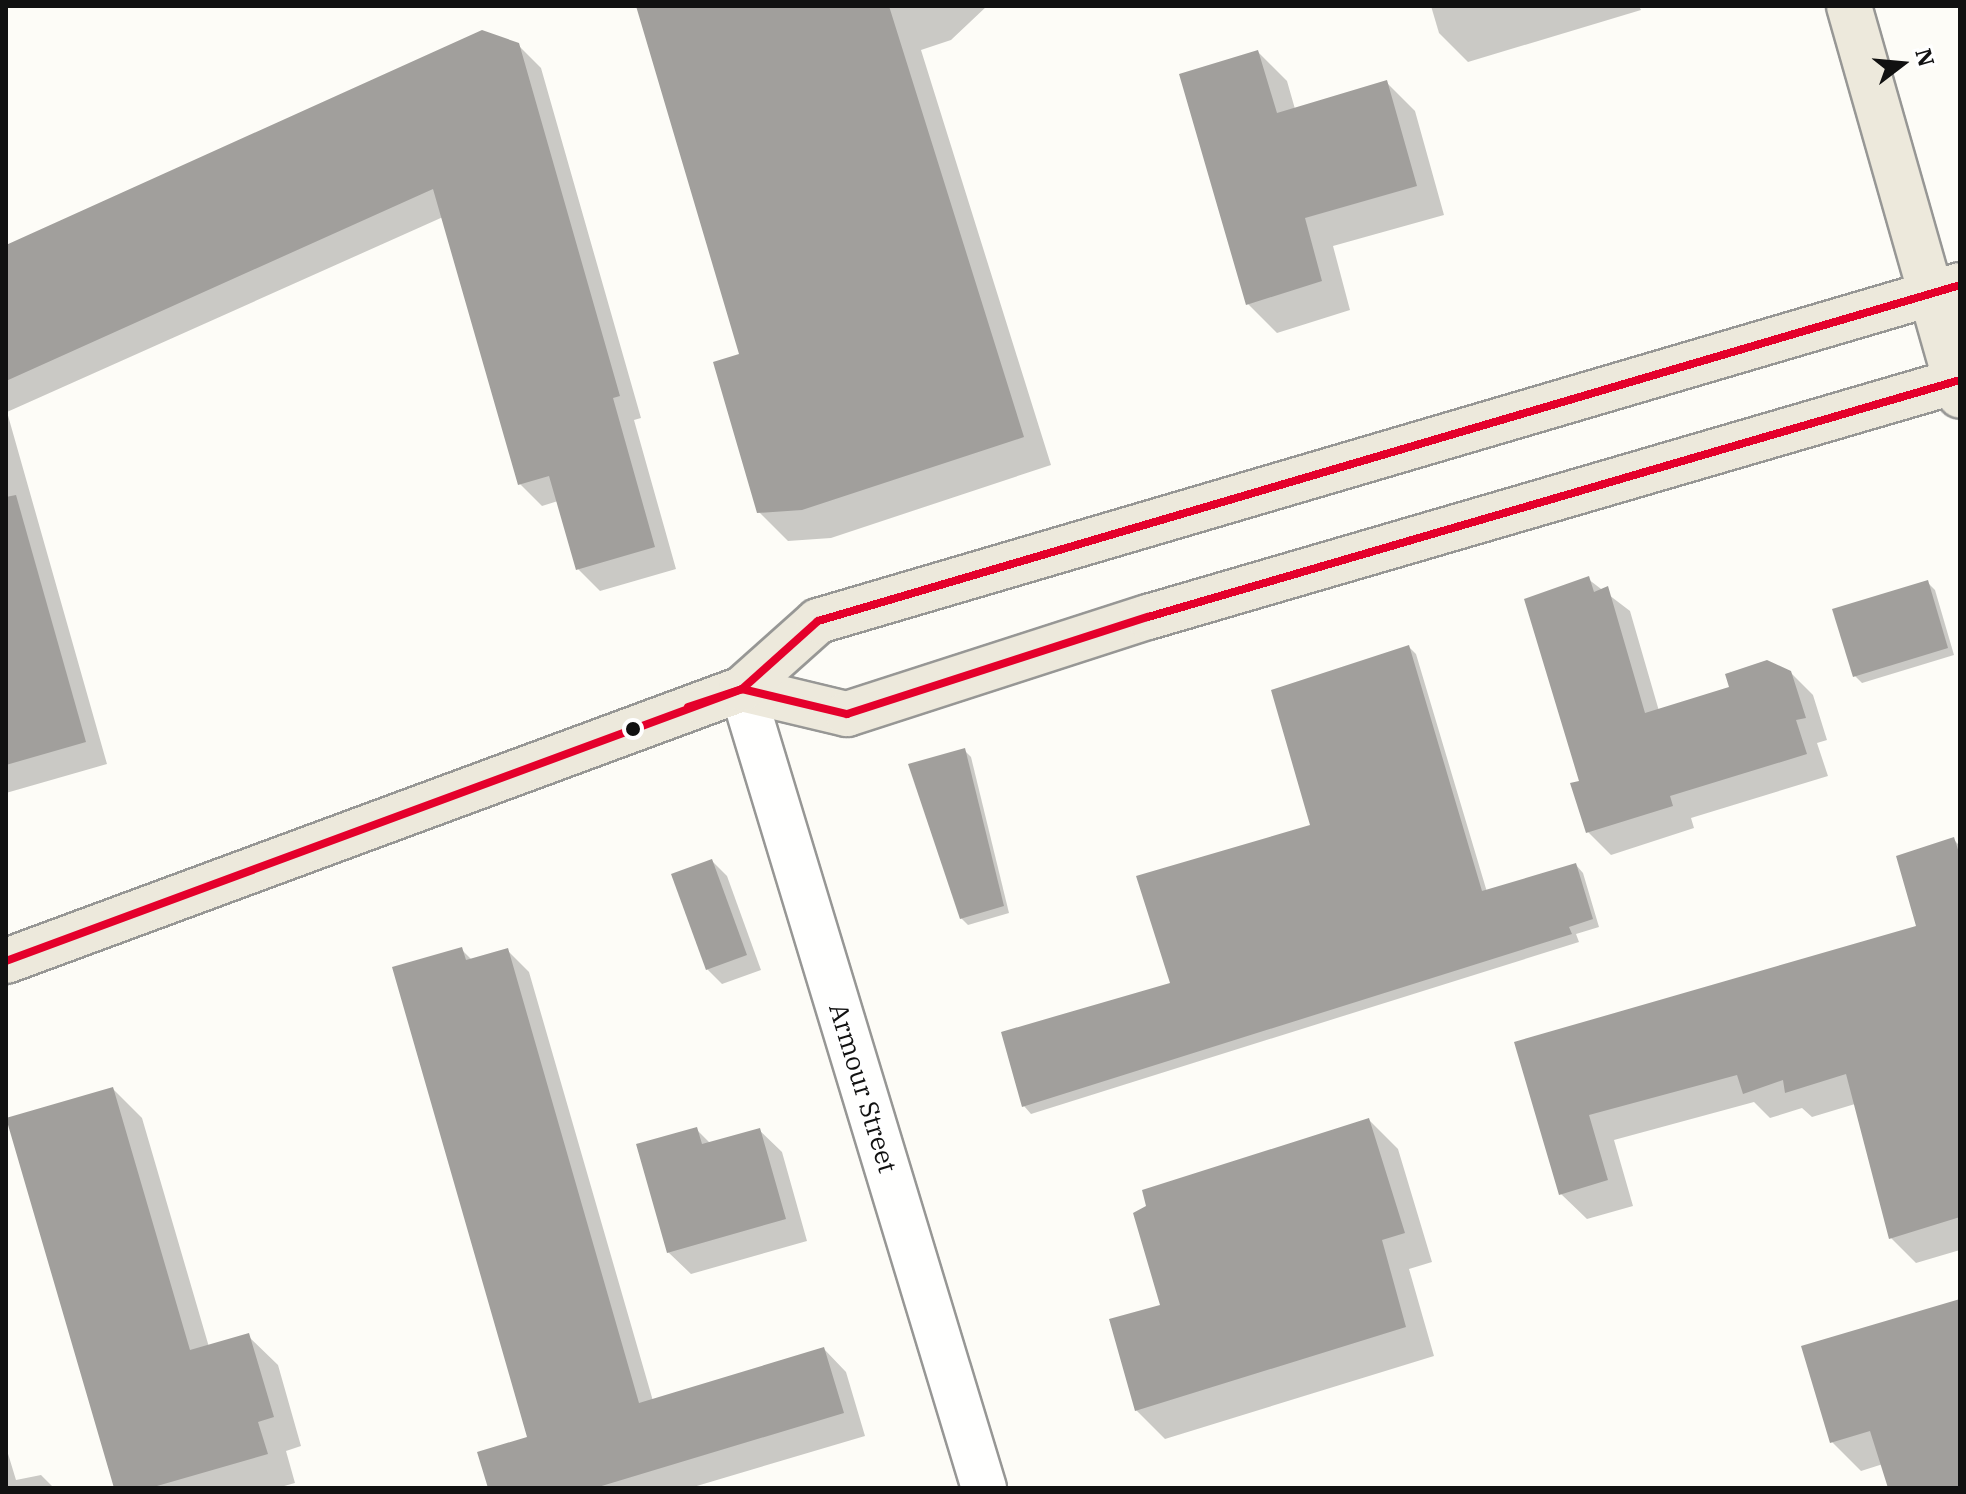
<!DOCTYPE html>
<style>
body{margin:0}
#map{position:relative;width:1966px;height:1494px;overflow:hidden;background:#fdfcf7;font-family:"IBM Plex Serif",serif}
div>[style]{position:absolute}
.shadow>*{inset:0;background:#0003}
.building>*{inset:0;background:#a19f9c}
.roads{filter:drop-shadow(2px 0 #979795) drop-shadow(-2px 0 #979795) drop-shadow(0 2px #979795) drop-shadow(0 -2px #979795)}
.tertiary>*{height:44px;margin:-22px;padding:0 22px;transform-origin:22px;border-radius:22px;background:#fffffe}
.primary>*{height:44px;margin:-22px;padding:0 22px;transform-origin:22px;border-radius:22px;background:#ede9dc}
.bus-1>*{height:8px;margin:-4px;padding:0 4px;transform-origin:4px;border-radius:4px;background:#e4002b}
.dots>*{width:22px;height:22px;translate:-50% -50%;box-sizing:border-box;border:4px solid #fff;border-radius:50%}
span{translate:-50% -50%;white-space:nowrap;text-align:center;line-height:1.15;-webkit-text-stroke:8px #fff;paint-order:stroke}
.street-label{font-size:26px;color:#111}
.frame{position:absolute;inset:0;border:8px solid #111;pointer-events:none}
.north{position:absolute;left:1862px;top:24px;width:80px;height:80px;-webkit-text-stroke:6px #fff;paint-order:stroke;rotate:74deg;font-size:22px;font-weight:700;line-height:32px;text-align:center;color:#111}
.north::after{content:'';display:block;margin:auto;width:28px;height:36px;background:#111;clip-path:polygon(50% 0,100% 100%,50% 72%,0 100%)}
</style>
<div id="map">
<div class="shadow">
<div style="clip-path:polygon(638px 6px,987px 6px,951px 40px,921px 50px,1051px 465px,831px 538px,788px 541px,759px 512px,741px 355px)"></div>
<div style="clip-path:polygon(1431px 6px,1639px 6px,1641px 10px,1468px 62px,1439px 33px)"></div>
<div style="clip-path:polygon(518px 45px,541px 68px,641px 418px,634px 420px,676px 569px,600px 591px,578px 569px,558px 501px,542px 506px,520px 484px,443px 217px,7px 412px,107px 764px,6px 793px,6px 247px)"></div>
<div style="clip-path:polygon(1258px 52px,1287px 81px,1295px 109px,1386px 82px,1415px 111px,1444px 215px,1333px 246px,1350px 310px,1277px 333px,1248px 304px)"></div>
<div style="clip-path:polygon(1588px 579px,1630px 611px,1659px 711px,1790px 672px,1813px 695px,1827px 740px,1817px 743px,1828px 776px,1691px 818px,1694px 828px,1611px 855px,1588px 832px,1581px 782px)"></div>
<div style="clip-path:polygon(1928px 583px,1935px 590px,1954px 655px,1862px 683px,1855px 676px)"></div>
<div style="clip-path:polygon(1409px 647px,1416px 654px,1487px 892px,1576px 865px,1583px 873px,1599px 927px,1576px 934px,1579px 942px,1031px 1114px,1024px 1106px,1172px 985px,1313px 827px)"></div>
<div style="clip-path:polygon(964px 750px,971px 757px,1009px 913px,968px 925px,961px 918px)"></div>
<div style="clip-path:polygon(1954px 840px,1960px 846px,1960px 1250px,1916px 1263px,1891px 1238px,1855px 1104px,1812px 1117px,1802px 1108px,1770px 1118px,1754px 1102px,1614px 1140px,1633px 1206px,1587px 1219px,1561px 1194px,1517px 1043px,1918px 928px)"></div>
<div style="clip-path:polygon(712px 861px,727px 876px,761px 970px,722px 984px,707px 969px)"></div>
<div style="clip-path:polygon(461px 949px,472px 960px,507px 950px,529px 972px,653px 1401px,824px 1349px,846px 1372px,865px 1436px,690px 1488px,490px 1488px,529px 1438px)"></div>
<div style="clip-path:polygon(113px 1089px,142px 1118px,209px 1347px,248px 1336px,278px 1365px,301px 1446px,286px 1451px,295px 1483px,277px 1488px,117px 1488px)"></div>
<div style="clip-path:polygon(1369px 1120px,1398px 1149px,1432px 1262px,1409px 1269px,1434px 1356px,1165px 1439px,1136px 1410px,1163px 1307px,1149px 1207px)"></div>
<div style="clip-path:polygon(696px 1129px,711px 1144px,759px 1130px,782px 1152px,807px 1241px,691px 1274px,668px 1252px)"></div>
<div style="clip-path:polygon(1960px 1301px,1960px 1488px,1890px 1488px,1883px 1464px,1861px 1471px,1832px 1442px)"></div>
<div style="clip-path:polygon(6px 1447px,16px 1480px,41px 1475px,54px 1488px,6px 1488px)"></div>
</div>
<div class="building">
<div style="clip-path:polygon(636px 6px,889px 6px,1024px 437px,802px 510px,757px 513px,713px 362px,739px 354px)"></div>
<div style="clip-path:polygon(482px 30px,519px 43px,620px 396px,613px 398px,655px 547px,576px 570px,549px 476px,518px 485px,433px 189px,6px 381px,6px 245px)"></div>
<div style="clip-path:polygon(1258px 50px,1277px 113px,1387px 80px,1417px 186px,1305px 218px,1322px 281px,1246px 305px,1179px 74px)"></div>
<div style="clip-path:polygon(16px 495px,86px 742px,6px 765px,6px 497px)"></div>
<div style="clip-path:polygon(1589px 576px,1594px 592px,1608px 586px,1645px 713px,1729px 687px,1725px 674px,1767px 660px,1791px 671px,1806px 718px,1796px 720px,1807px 754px,1670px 796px,1673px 806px,1586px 833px,1570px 783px,1579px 781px,1524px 599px)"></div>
<div style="clip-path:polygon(1928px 580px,1948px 648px,1853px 677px,1832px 609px)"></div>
<div style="clip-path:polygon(1409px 645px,1482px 891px,1576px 863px,1593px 919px,1569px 927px,1572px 934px,1022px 1107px,1001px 1032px,1170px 983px,1136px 876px,1310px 825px,1271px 690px)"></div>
<div style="clip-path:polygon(965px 748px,1004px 906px,960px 919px,908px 764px)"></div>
<div style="clip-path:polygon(1954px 837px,1960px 856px,1960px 1217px,1889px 1239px,1846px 1074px,1785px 1093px,1783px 1080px,1743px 1094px,1737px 1075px,1589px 1115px,1608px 1180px,1559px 1195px,1514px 1042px,1916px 926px,1896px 856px)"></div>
<div style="clip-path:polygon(712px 859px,747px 955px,706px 970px,671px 874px)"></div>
<div style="clip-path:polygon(462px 947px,466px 960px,508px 948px,639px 1403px,824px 1347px,844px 1413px,595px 1488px,488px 1488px,477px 1452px,527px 1437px,392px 967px)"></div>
<div style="clip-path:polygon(113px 1087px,190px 1350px,249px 1333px,274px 1417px,258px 1422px,268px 1454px,150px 1488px,114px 1488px,6px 1118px)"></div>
<div style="clip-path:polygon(1369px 1118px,1405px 1233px,1382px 1240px,1406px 1327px,1135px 1411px,1109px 1319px,1160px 1305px,1133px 1213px,1146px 1206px,1142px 1190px)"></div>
<div style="clip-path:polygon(697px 1127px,702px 1144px,760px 1128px,786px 1219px,667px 1253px,636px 1144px)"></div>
<div style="clip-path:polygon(1960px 1299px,1960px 1488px,1888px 1488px,1870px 1431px,1830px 1443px,1801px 1346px)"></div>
</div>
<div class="roads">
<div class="tertiary">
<div style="left:742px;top:689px;width:835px;rotate:73.15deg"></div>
</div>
<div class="primary">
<div style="left:1849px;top:6px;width:405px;rotate:74.1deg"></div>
<div style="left:742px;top:689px;width:108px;rotate:13.4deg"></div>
<div style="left:847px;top:714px;width:316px;rotate:-17.9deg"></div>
<div style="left:1148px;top:617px;width:846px;rotate:-16.27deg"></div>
<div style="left:6px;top:961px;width:785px;rotate:-20.28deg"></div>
<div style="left:742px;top:689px;width:102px;rotate:-41.8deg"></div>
<div style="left:818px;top:621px;width:1190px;rotate:-16.39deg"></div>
</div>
</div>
<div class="bus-1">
<div style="left:688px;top:707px;width:57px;rotate:-18.4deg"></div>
<div style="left:742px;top:689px;width:108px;rotate:13.4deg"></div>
<div style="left:847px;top:714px;width:316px;rotate:-17.9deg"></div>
<div style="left:1148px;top:617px;width:846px;rotate:-16.27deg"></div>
<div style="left:6px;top:961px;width:785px;rotate:-20.28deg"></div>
<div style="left:742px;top:689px;width:102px;rotate:-41.8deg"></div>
<div style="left:818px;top:621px;width:1190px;rotate:-16.39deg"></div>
</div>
<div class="dots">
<div style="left:633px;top:729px;background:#111"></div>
</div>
<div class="street-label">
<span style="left:863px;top:1088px;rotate:73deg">Armour Street</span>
</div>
<div class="frame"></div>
<div class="north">N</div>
</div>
